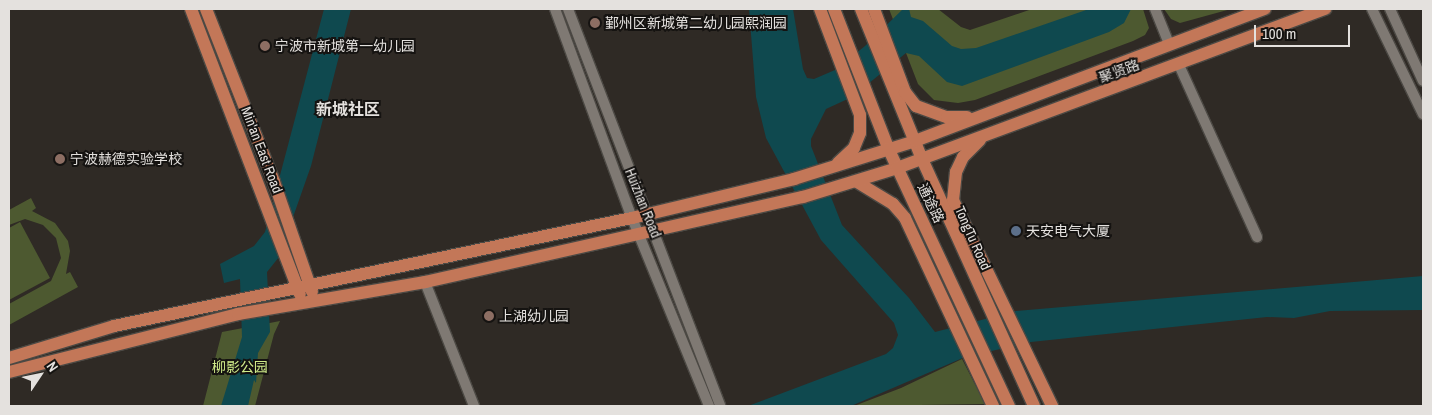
<!DOCTYPE html>
<meta charset="utf-8">
<style>
body{margin:0}
#map{position:relative;width:1432px;height:415px;overflow:hidden;background:#2f2a25;font-family:"Archivo Narrow","Noto Sans SC",sans-serif}
div>[style]{position:absolute}
.green>*{inset:0;background:#4d5930}
.water>*{inset:0;background:#0f494f}
.roads{filter:drop-shadow(1px 0 #4c4944) drop-shadow(-1px 0 #4c4944) drop-shadow(0 1px #4c4944) drop-shadow(0 -1px #4c4944)}
.minor>*{height:10px;margin:-5px;padding:0 5px;transform-origin:5px;border-radius:5px;background:#7f7973}
.major>*{height:12px;margin:-6px;padding:0 6px;transform-origin:6px;border-radius:6px;background:#c37758}
.dots>*{width:14px;height:14px;translate:-50% -50%;box-sizing:border-box;border:2px solid #151311;border-radius:50%}
span{translate:-50% -50%;white-space:nowrap;text-align:center;line-height:1.15;-webkit-text-stroke:4px #151311;paint-order:stroke}
.poi-label{font-size:14px;color:#e4e1de}
.left{translate:0 -50%;text-align:left}
.street-label{font-size:14px;color:#e4e1de}
.park-label{font-size:14px;color:#d0eb8a}
.quarter-label{font-size:16px;color:#e4e1de;font-weight:700}
.frame{position:absolute;inset:0;border:10px solid #e4e1de;pointer-events:none}
.north{position:absolute;left:15px;top:350px;width:50px;height:50px;-webkit-text-stroke:4px #151311;paint-order:stroke;rotate:56deg;font-size:14px;font-weight:700;line-height:20px;text-align:center;color:#e4e1de}
.north::after{content:'';display:block;margin:auto;width:18px;height:22px;background:#e4e1de;clip-path:polygon(50% 0,100% 100%,50% 72%,0 100%)}
.scale{position:absolute;left:1254px;top:25px;width:96px;height:22px;box-sizing:border-box;border:2px solid #e4e1de;border-top:0;padding-left:6px;font-size:15px;line-height:18px;white-space:nowrap;color:#e4e1de;-webkit-text-stroke:4px #151311;paint-order:stroke}
</style>
<div id="map">
<div class="green">
<div style="clip-path:polygon(889px 9px,938px 9px,961px 27px,970px 30px,1032px 9px,1143px 9px,1149px 28px,1145px 35px,1133px 41px,975px 100px,958px 103px,934px 100px,918px 84px)"></div>
<div style="clip-path:polygon(1164px 9px,1231px 9px,1180px 23px,1171px 19px)"></div>
<div style="clip-path:polygon(31px 198px,36px 208px,32px 211px,55px 223px,68px 241px,70px 251px,66px 274px,70px 272px,78px 287px,9px 325px,9px 304px,51px 281px,61px 258px,56px 238px,43px 225px,25px 219px,9px 225px,9px 210px)"></div>
<div style="clip-path:polygon(20px 222px,50px 278px,9px 300px,9px 228px)"></div>
<div style="clip-path:polygon(280px 321px,274px 334px,255px 406px,203px 406px,222px 332px)"></div>
<div style="clip-path:polygon(962px 359px,985px 404px,854px 406px,901px 388px)"></div>
</div>
<div class="water">
<div style="clip-path:polygon(324px 9px,351px 9px,311px 166px,279px 257px,267px 272px,270px 332px,258px 353px,256px 383px,254px 380px,248px 406px,221px 406px,242px 337px,240px 279px,224px 283px,220px 264px,254px 246px,265px 232px)"></div>
<div style="clip-path:polygon(749px 9px,793px 9px,803px 69px,807px 78px,814px 79px,835px 70px,865px 46px,903px 9px,909px 9px,911px 17px,923px 21px,952px 46px,961px 49px,976px 48px,1089px 9px,1131px 9px,1124px 23px,1109px 32px,962px 86px,947px 82px,919px 56px,906px 53px,852px 97px,826px 109px,811px 139px,811px 146px,842px 225px,909px 298px,935px 332px,1016px 311px,1423px 276px,1423px 310px,1330px 311px,1294px 318px,1267px 317px,1031px 342px,965px 357px,851px 406px,748px 406px,886px 354px,893px 348px,898px 335px,894px 323px,821px 240px,766px 138px,756px 97px)"></div>
</div>
<div class="roads">
<div class="minor">
<div style="left:555px;top:9px;width:223px;rotate:69.8deg"></div>
<div style="left:632px;top:218px;width:203px;rotate:67.7deg"></div>
<div style="left:568px;top:9px;width:425px;rotate:69deg"></div>
<div style="left:1155px;top:9px;width:37px;rotate:68deg"></div>
<div style="left:1372px;top:9px;width:117px;rotate:64.1deg"></div>
<div style="left:1390px;top:9px;width:79px;rotate:65.4deg"></div>
<div style="left:1179px;top:65px;width:189px;rotate:65.6deg"></div>
<div style="left:425px;top:282px;width:133px;rotate:68.4deg"></div>
</div>
<div class="major">
<div style="left:191px;top:9px;width:305px;rotate:69.1deg"></div>
<div style="left:206px;top:9px;width:186px;rotate:68.5deg"></div>
<div style="left:274px;top:182px;width:116px;rotate:70.9deg"></div>
<div style="left:820px;top:9px;width:113px;rotate:69.3deg"></div>
<div style="left:860px;top:115px;width:18px;rotate:90deg"></div>
<div style="left:860px;top:133px;width:16px;rotate:112deg"></div>
<div style="left:854px;top:148px;width:22px;rotate:137deg"></div>
<div style="left:834px;top:9px;width:151px;rotate:68.7deg"></div>
<div style="left:889px;top:150px;width:283px;rotate:64.9deg"></div>
<div style="left:861px;top:9px;width:162px;rotate:67.9deg"></div>
<div style="left:922px;top:159px;width:271px;rotate:65.6deg"></div>
<div style="left:874px;top:9px;width:89px;rotate:69.5deg"></div>
<div style="left:905px;top:92px;width:18px;rotate:52deg"></div>
<div style="left:916px;top:106px;width:33px;rotate:20deg"></div>
<div style="left:947px;top:117px;width:20px"></div>
<div style="left:980px;top:140px;width:24px;rotate:135deg"></div>
<div style="left:963px;top:157px;width:17px;rotate:115deg"></div>
<div style="left:956px;top:172px;width:28px;rotate:96deg"></div>
<div style="left:953px;top:200px;width:229px;rotate:64.3deg"></div>
<div style="left:857px;top:182px;width:42px;rotate:31.4deg"></div>
<div style="left:893px;top:204px;width:18px;rotate:49deg"></div>
<div style="left:905px;top:218px;width:208px;rotate:64.9deg"></div>
<div style="left:9px;top:358px;width:110px;rotate:-16.9deg"></div>
<div style="left:114px;top:326px;width:529px;rotate:-11.78deg"></div>
<div style="left:632px;top:218px;width:167px;rotate:-13.5deg"></div>
<div style="left:794px;top:179px;width:127px;rotate:-17.4deg"></div>
<div style="left:915px;top:141px;width:374px;rotate:-20.7deg"></div>
<div style="left:9px;top:372px;width:236px;rotate:-14.2deg"></div>
<div style="left:238px;top:314px;width:190px;rotate:-9.7deg"></div>
<div style="left:425px;top:282px;width:387px;rotate:-12.7deg"></div>
<div style="left:803px;top:197px;width:98px;rotate:-17.1deg"></div>
<div style="left:897px;top:168px;width:457px;rotate:-20.4deg"></div>
</div>
</div>
<div class="dots">
<div style="left:595px;top:23px;background:#8d6e63"></div>
<div style="left:265px;top:46px;background:#8d6e63"></div>
<div style="left:60px;top:159px;background:#8d6e63"></div>
<div style="left:1016px;top:231px;background:#5c6f8a"></div>
<div style="left:489px;top:316px;background:#8d6e63"></div>
</div>
<div class="poi-label">
<span class="left" style="left:605px;top:23px">鄞州区新城第二幼儿园熙润园</span>
<span class="left" style="left:275px;top:46px">宁波市新城第一幼儿园</span>
<span class="left" style="left:70px;top:159px">宁波赫德实验学校</span>
<span class="left" style="left:1026px;top:231px">天安电气大厦</span>
<span class="left" style="left:499px;top:316px">上湖幼儿园</span>
</div>
<div class="street-label">
<span style="left:1119px;top:71px;rotate:-20deg">聚贤路</span>
<span style="left:262px;top:150px;rotate:69deg">Min'an East Road</span>
<span style="left:643px;top:203px;rotate:68deg">Huizhan Road</span>
<span style="left:931px;top:203px;rotate:64deg">通途路</span>
<span style="left:973px;top:238px;rotate:66deg">TongTu Road</span>
</div>
<div class="park-label">
<span style="left:240px;top:367px">柳影公园</span>
</div>
<div class="quarter-label">
<span style="left:348px;top:109px">新城社区</span>
</div>
<div class="frame"></div>
<div class="north">N</div>
<div class="scale">100 m</div>
</div>
